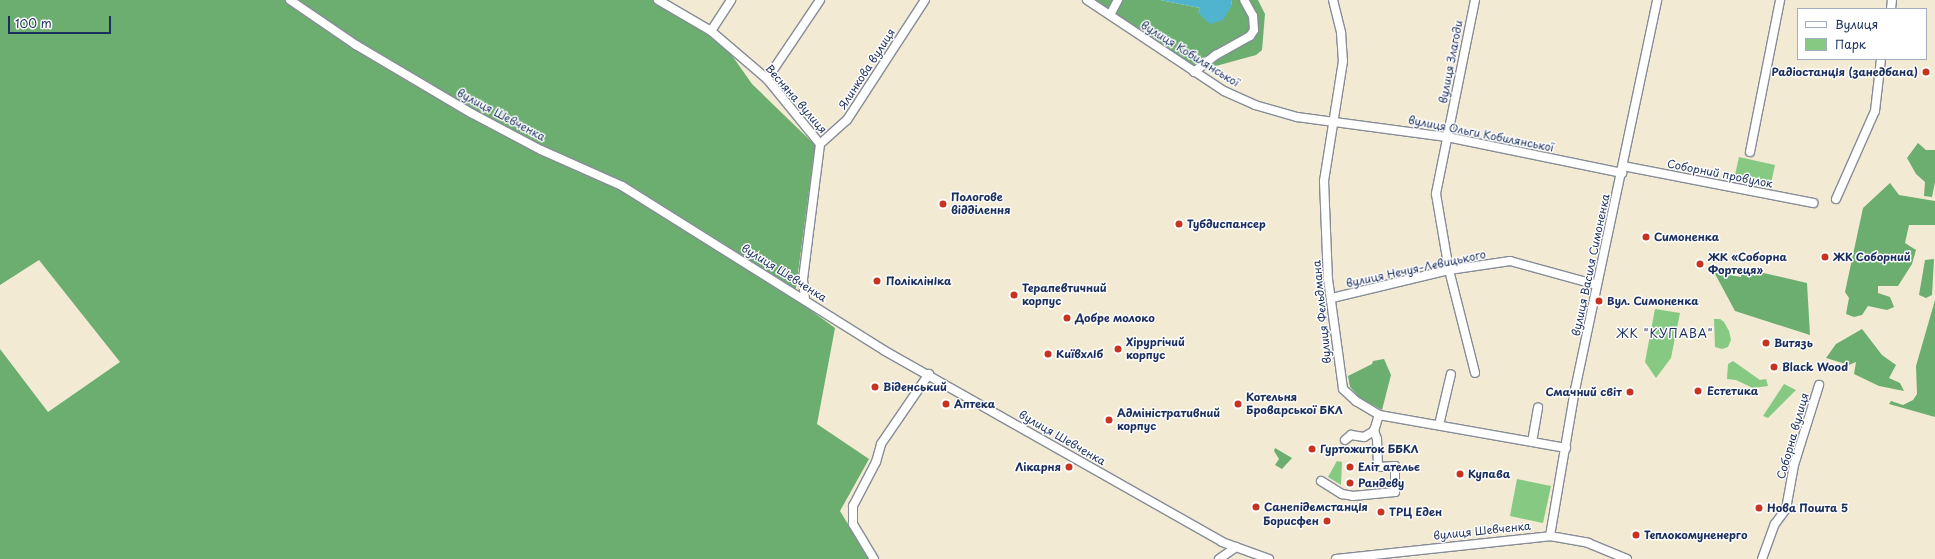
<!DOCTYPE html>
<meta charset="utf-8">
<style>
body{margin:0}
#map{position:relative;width:1935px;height:559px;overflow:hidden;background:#f2ead2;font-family:"Playpen Sans",sans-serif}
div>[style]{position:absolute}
.green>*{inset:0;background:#85c982}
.forest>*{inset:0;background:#6cad70}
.water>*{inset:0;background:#50b4cf}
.roads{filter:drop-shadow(1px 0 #868c98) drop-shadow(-1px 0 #868c98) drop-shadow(0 1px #868c98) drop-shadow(0 -1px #868c98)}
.minor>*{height:8px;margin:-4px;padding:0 4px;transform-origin:4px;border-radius:4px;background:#fff}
.dots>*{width:11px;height:11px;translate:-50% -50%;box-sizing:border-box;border:2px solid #fff;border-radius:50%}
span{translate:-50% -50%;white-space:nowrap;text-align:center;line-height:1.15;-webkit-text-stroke:3px #fff;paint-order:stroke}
.street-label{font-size:11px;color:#1b2f5e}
.poi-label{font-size:11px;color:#1b2f5e;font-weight:700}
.right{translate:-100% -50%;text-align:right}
.left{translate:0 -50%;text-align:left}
.neighbourhood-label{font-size:12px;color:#1b2f5e;letter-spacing:1px}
.legend{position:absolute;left:1797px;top:8px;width:130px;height:52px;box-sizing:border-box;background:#fff;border:1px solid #a4acbf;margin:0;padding:5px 7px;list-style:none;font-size:12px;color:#1b2f5e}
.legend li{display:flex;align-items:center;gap:8px;height:20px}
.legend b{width:20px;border:1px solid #a4acbf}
.scale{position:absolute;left:8px;top:16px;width:103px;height:18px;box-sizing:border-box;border:2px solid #1b2f5e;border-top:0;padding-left:5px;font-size:12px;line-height:14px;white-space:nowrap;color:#1b2f5e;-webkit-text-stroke:3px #fff;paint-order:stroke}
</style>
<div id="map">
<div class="green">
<div style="clip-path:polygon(1739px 157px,1775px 165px,1771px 183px,1735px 175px)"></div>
<div style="clip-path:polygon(1655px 309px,1680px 313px,1671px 358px,1656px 378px,1645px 362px)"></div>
<div style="clip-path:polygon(1714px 319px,1720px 319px,1724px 322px,1729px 331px,1731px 340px,1728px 347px,1722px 349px,1715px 347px)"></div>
<div style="clip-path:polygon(1733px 361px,1760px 380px,1766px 379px,1768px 386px,1753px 388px,1736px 380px,1727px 379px,1728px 364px)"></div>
<div style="clip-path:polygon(1784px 384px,1796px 390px,1768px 418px,1763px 416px)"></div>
<div style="clip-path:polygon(1337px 461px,1342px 462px,1341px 485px,1328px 477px)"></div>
<div style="clip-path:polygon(1517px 479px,1551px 486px,1543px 523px,1510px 516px)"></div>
</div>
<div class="forest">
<div style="clip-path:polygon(0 0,655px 0,726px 47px,752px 84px,815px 145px,796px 288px,790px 295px,835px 328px,817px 424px,869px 459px,840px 511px,869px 559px,0 559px,0 349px,48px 412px,120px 362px,39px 260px,0 285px)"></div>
<div style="clip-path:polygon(1096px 0,1160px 0,1200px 8px,1198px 13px,1232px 5px,1231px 0,1258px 0,1265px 14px,1262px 50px,1256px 55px,1194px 72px,1139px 36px)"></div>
<div style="clip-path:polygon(1918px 143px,1926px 150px,1935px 150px,1935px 182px,1932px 197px,1924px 196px,1925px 182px,1916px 174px,1907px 158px)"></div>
<div style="clip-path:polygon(1890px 183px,1899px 195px,1935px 201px,1935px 225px,1909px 225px,1905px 243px,1916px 250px,1912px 264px,1898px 286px,1878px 286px,1878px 293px,1890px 297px,1894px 307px,1887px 310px,1868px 306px,1862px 315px,1854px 317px,1846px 314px,1849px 298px,1845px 292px,1863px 208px)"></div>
<div style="clip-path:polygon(1934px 259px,1932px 295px,1926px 298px,1919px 295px,1925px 260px)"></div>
<div style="clip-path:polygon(1742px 268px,1807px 283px,1810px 335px,1735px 311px,1714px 272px,1741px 277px)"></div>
<div style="clip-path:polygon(1935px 300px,1935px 417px,1889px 404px,1891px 401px,1903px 405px,1913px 400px,1917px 394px,1916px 366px)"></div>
<div style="clip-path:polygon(1862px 329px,1882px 355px,1896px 365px,1889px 378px,1900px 383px,1904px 391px,1879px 386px,1854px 374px,1856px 362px,1849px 365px,1826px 358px,1836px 344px)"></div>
<div style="clip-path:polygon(1384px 359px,1391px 375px,1382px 410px,1360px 398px,1350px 387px,1348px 376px,1372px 364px,1373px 361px)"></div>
<div style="clip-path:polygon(1275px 448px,1292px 458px,1282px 469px,1275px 465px,1279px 459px,1274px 451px)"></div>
</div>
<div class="water">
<div style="clip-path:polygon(1160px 0,1231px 0,1232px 5px,1223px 20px,1210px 24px,1198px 13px,1200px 8px)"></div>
</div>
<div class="roads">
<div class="minor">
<div style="left:290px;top:0;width:80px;rotate:34.3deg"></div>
<div style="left:356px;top:45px;width:134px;rotate:30.6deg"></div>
<div style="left:471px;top:113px;width:79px;rotate:27.9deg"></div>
<div style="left:541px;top:150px;width:89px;rotate:24deg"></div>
<div style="left:622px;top:186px;width:310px;rotate:32.1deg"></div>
<div style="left:885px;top:351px;width:387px;rotate:29.5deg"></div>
<div style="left:1222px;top:542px;width:50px;rotate:19.9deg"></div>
<div style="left:658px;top:0;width:61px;rotate:30.3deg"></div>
<div style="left:711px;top:31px;width:74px;rotate:40.6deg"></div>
<div style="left:767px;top:79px;width:84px;rotate:50.8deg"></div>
<div style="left:1087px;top:0;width:164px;rotate:33.6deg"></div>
<div style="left:1224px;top:91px;width:34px;rotate:24deg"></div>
<div style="left:1255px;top:105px;width:44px;rotate:15.9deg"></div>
<div style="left:1297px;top:117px;width:151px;rotate:7.6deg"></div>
<div style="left:1447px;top:137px;width:179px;rotate:11.6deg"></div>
<div style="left:1333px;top:0;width:34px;rotate:76deg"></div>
<div style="left:1341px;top:33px;width:28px;rotate:86deg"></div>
<div style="left:1343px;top:61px;width:121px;rotate:99deg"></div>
<div style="left:1324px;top:181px;width:98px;rotate:87.7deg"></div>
<div style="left:1328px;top:279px;width:111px;rotate:82.2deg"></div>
<div style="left:1343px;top:389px;width:18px;rotate:43deg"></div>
<div style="left:1356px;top:401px;width:27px;rotate:31deg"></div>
<div style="left:1379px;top:415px;width:190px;rotate:10deg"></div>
<div style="left:1475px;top:0;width:198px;rotate:101.4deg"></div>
<div style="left:1436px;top:194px;width:77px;rotate:80.3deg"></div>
<div style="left:1449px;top:270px;width:106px;rotate:75.8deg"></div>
<div style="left:1891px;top:9px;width:9px;rotate:-84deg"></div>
<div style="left:1110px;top:15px;width:17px;rotate:-62deg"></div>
<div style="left:711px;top:31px;width:37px;rotate:-57deg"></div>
<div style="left:1194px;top:72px;width:28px;rotate:-38deg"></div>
<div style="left:1216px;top:55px;width:39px;rotate:-29deg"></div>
<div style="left:1250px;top:36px;width:7px;rotate:-56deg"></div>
<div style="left:1254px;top:30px;width:14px;rotate:-94deg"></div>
<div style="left:1253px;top:16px;width:18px;rotate:-119deg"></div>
<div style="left:767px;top:79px;width:95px;rotate:-56.1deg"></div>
<div style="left:820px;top:144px;width:36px;rotate:-42deg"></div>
<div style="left:847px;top:120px;width:143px;rotate:-57deg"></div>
<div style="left:1750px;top:152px;width:155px;rotate:-78.8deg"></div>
<div style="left:1623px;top:166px;width:194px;rotate:11deg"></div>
<div style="left:1836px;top:199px;width:96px;rotate:-66.1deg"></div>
<div style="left:1875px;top:111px;width:52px;rotate:-83.4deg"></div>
<div style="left:1332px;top:298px;width:120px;rotate:-13.5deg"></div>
<div style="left:1449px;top:270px;width:62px;rotate:-8.4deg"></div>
<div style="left:1510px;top:261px;width:90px;rotate:15.4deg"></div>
<div style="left:805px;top:299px;width:20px;rotate:-96deg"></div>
<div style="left:803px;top:279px;width:136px;rotate:-82.8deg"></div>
<div style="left:1439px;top:425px;width:52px;rotate:-76.8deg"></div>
<div style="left:1345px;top:440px;width:8px;rotate:-40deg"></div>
<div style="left:1351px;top:435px;width:13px;rotate:9deg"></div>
<div style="left:1364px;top:437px;width:12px;rotate:-31deg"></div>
<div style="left:1374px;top:431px;width:17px;rotate:-73deg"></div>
<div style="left:1532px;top:442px;width:35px;rotate:-80deg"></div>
<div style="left:1321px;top:481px;width:25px;rotate:32deg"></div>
<div style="left:1342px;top:494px;width:11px;rotate:10deg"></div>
<div style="left:1353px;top:496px;width:42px;rotate:-5.4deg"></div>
<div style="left:1395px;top:492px;width:26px;rotate:-90deg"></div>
<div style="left:1395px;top:466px;width:17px;rotate:177deg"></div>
<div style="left:1378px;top:467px;width:28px;rotate:-92deg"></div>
<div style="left:1377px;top:439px;width:9px;rotate:-111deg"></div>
<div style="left:1550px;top:536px;width:148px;rotate:-80.3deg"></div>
<div style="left:1575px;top:390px;width:399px;rotate:-78.1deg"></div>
<div style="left:874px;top:559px;width:41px;rotate:-121deg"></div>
<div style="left:853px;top:524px;width:18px;rotate:-90deg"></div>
<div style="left:853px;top:506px;width:50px;rotate:-62.4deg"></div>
<div style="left:876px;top:462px;width:19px;rotate:-74deg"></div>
<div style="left:881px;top:444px;width:85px;rotate:-55.6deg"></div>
<div style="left:1219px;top:559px;width:21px;rotate:-35deg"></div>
<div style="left:1336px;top:559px;width:215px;rotate:-6.1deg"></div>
<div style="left:1550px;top:536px;width:39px;rotate:10deg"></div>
<div style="left:1588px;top:543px;width:42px;rotate:22.3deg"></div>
<div style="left:1762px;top:559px;width:37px;rotate:-70deg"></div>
<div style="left:1775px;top:524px;width:19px;rotate:-54deg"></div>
<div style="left:1786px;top:509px;width:45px;rotate:-79.7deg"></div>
<div style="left:1794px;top:465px;width:84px;rotate:-72.6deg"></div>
</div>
</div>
<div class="dots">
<div style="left:1926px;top:72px;background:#c8321e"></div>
<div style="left:943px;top:204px;background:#c8321e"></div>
<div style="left:1179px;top:224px;background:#c8321e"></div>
<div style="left:1646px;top:237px;background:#c8321e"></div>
<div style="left:1825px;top:257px;background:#c8321e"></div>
<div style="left:1700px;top:264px;background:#c8321e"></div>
<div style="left:877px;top:281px;background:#c8321e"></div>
<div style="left:1014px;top:295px;background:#c8321e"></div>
<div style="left:1599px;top:301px;background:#c8321e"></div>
<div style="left:1067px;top:318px;background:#c8321e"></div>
<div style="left:1766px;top:343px;background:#c8321e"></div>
<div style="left:1118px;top:349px;background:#c8321e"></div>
<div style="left:1048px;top:354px;background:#c8321e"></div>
<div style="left:1774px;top:367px;background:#c8321e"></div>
<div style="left:875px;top:387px;background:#c8321e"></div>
<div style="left:1698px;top:391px;background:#c8321e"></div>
<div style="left:1630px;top:392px;background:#c8321e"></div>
<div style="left:946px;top:404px;background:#c8321e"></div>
<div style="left:1238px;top:404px;background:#c8321e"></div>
<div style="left:1109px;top:420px;background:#c8321e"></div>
<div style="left:1312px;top:449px;background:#c8321e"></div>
<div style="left:1069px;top:467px;background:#c8321e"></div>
<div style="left:1350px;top:467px;background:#c8321e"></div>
<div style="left:1460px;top:474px;background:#c8321e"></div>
<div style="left:1350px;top:483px;background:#c8321e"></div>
<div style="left:1256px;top:507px;background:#c8321e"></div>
<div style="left:1759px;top:508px;background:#c8321e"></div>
<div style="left:1381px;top:512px;background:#c8321e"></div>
<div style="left:1327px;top:521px;background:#c8321e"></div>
<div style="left:1636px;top:535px;background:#c8321e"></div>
</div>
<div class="street-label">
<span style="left:1190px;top:54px;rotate:32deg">вулиця Кобилянської</span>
<span style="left:1451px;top:62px;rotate:-79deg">вулиця Злагоди</span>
<span style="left:867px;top:69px;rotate:-57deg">Ялинкова вулиця</span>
<span style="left:796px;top:99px;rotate:49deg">Весняна вулиця</span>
<span style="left:501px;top:115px;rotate:28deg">вулиця Шевченка</span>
<span style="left:1481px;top:134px;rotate:11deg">вулиця Ольги Кобилянської</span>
<span style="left:1720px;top:174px;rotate:11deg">Соборний провулок</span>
<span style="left:1591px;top:265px;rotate:-78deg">вулиця Василя Симоненка</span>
<span style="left:1416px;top:269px;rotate:-12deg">вулиця Нечуя-Левицького</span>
<span style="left:784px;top:273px;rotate:32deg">вулиця Шевченка</span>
<span style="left:1322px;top:312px;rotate:-96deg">вулиця Фельдмана</span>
<span style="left:1793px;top:436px;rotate:-74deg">Соборна вулиця</span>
<span style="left:1062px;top:438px;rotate:30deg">вулиця Шевченка</span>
<span style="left:1482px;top:531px;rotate:-6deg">вулиця Шевченка</span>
</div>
<div class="poi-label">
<span class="right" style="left:1918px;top:72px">Радіостанція (занедбана)</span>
<span class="left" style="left:951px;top:204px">Пологове<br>відділення</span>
<span class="left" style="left:1187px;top:224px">Тубдиспансер</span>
<span class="left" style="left:1654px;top:237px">Симоненка</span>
<span class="left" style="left:1833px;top:257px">ЖК Соборний</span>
<span class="left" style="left:1708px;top:264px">ЖК «Соборна<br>Фортеця»</span>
<span class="left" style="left:886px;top:281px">Поліклініка</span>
<span class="left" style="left:1022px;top:295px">Терапевтичний<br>корпус</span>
<span class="left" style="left:1607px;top:301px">Вул. Симоненка</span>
<span class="left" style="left:1075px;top:318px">Добре молоко</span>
<span class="left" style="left:1126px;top:349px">Хірургічий<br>корпус</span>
<span class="left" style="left:1774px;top:343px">Витязь</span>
<span class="left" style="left:1056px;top:354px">Київхліб</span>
<span class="left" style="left:1782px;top:367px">Black Wood</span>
<span class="left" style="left:883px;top:387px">Віденський</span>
<span class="left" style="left:1707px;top:391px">Естетика</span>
<span class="right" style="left:1622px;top:392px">Смачний світ</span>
<span class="left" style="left:1246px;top:404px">Котельня<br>Броварської БКЛ</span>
<span class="left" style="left:954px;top:404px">Аптека</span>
<span class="left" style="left:1117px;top:420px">Адміністративний<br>корпус</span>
<span class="left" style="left:1320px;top:449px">Гуртожиток ББКЛ</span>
<span class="right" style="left:1061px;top:467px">Лікарня</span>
<span class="left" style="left:1358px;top:467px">Еліт ательє</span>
<span class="left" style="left:1468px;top:474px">Купава</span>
<span class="left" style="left:1358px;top:483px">Рандеву</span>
<span class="left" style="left:1264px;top:507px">Санепідемстанція</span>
<span class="left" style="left:1767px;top:508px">Нова Пошта 5</span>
<span class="left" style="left:1389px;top:512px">ТРЦ Еден</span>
<span class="right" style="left:1319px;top:521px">Борисфен</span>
<span class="left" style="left:1644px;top:535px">Теплокомуненерго</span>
</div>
<div class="neighbourhood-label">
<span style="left:1665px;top:334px">ЖК "КУПАВА"</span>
</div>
<ul class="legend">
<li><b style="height:5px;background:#fff"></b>Вулиця</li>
<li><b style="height:11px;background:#85c982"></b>Парк</li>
</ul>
<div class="scale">100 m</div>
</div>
